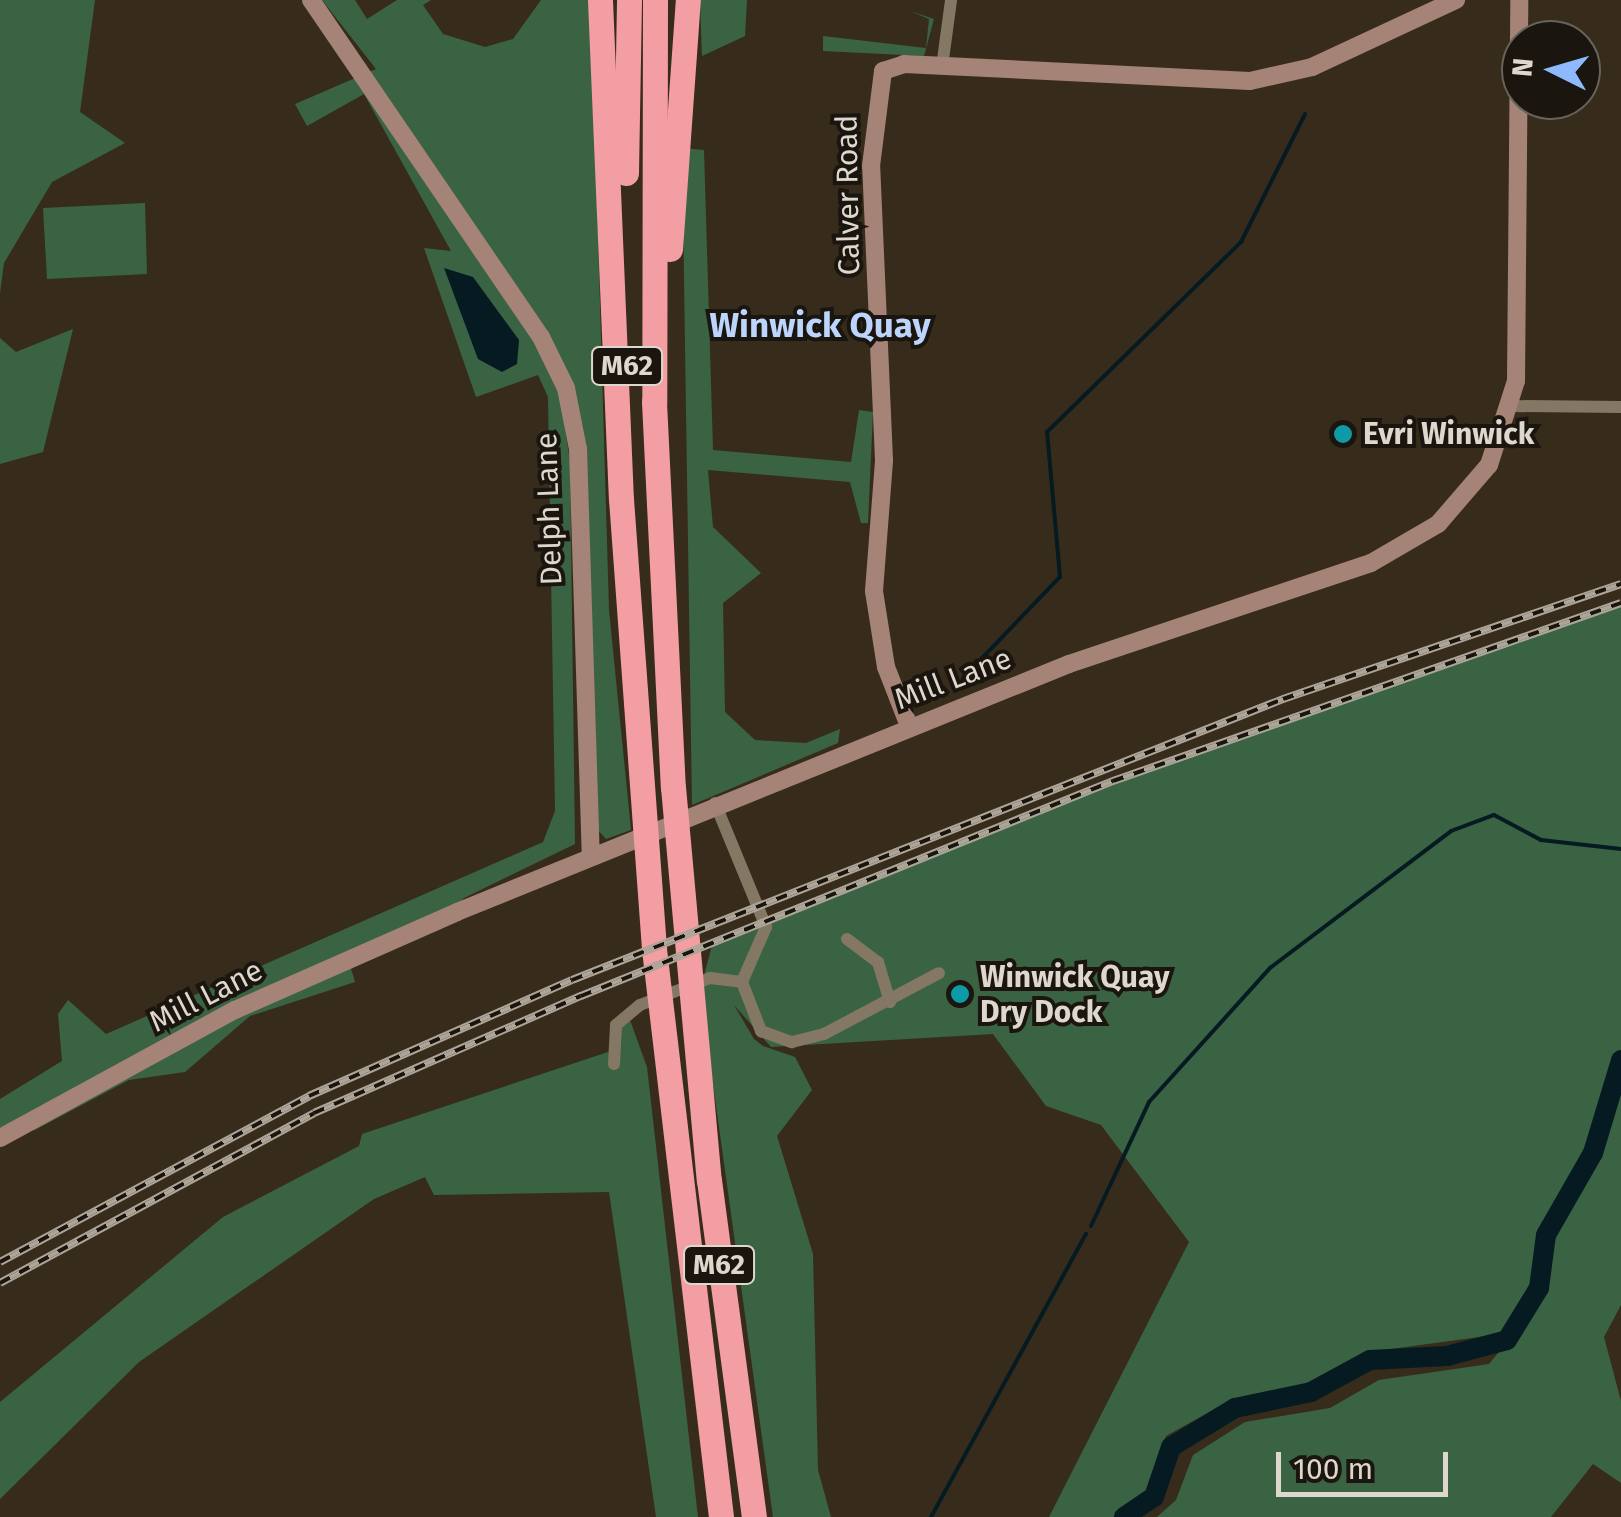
<!DOCTYPE html>
<style>
body{margin:0}
#map{position:relative;width:1621px;height:1517px;overflow:hidden;background:#372c1b;font-family:"Fira Sans",sans-serif}
div>[style]{position:absolute}
.green>*{inset:0;background:#3a6344}
.water>*{inset:0;background:#051b21}
.stream>*{height:4px;margin:-2px;padding:0 2px;transform-origin:2px;border-radius:2px;background:#051b21}
.river>*{height:20px;margin:-10px;padding:0 10px;transform-origin:10px;border-radius:10px;background:#051b21}
.street>*{height:12px;margin:-6px;padding:0 6px;transform-origin:6px;border-radius:6px;background:#847764}
.secondary>*{height:18px;margin:-9px;padding:0 9px;transform-origin:9px;border-radius:9px;background:#a58377}
.highway>*{height:25px;margin:-12.5px;padding:0 12.5px;transform-origin:12.5px;border-radius:12.5px;background:#f39ea2}
.rail>*{height:8px;margin-top:-4px;transform-origin:0;background:repeating-linear-gradient(90deg,#1a150e 0 11px,#aea599 0 22px);box-sizing:border-box;border-block:2px solid #aea599}
.dots>*{width:28px;height:28px;translate:-50% -50%;box-sizing:border-box;border:5px solid #1a150e;border-radius:50%}
span{translate:-50% -50%;white-space:nowrap;text-align:center;line-height:1.15;-webkit-text-stroke:8px #1a150e;paint-order:stroke}
.shield-label span{padding:2px 8px;background:#1a150e;border:2px solid;border-radius:8px;-webkit-text-stroke-width:0}
.shield-label{font-size:28px;color:#ded7cd;font-weight:700}
.street-label{font-size:30px;color:#ded7cd}
.poi-label{font-size:30px;color:#ded7cd;font-weight:700}
.left{translate:0 -50%;text-align:left}
.quarter-label{font-size:35px;color:#bdd5fc;font-weight:700}
.north{position:absolute;left:1501px;top:20px;width:100px;height:100px;box-sizing:border-box;background:#1a150e;border:2px solid #68635a;border-radius:50%;rotate:275deg;font-size:28px;font-weight:700;line-height:40px;text-align:center;color:#ded7cd}
.north::after{content:'';display:block;margin:auto;width:35px;height:45px;background:#8eb9fd;clip-path:polygon(50% 0,100% 100%,50% 72%,0 100%)}
.scale{position:absolute;left:1276px;top:1452px;width:172px;height:45px;box-sizing:border-box;border:5px solid #ded7cd;border-top:0;padding-left:12px;font-size:30px;line-height:35px;white-space:nowrap;color:#ded7cd;-webkit-text-stroke:8px #1a150e;paint-order:stroke}
</style>
<div id="map">
<div class="green">
<div style="clip-path:polygon(0 0,95px 0,80px 112px,125px 143px,52px 182px,4px 263px,0 293px)"></div>
<div style="clip-path:polygon(322px 0,355px 0,367px 19px,397px 0,431px 0,423px 5px,443px 34px,485px 47px,513px 39px,541px 0,591px 0,609px 610px,631px 830px,606px 839px,595px 827px,581px 424px,551px 339px,570px 461px,575px 844px,464px 898px,440px 925px,349px 962px,355px 982px,250px 1016px,185px 1072px,129px 1080px,35px 1130px,0 1127px,0 1099px,62px 1061px,58px 1014px,68px 1000px,106px 1034px,543px 842px,555px 811px,548px 397px,538px 375px,476px 397px,424px 248px,451px 251px,364px 94px,307px 126px,295px 104px,376px 69px)"></div>
<div style="clip-path:polygon(700px 0,747px 0,745px 36px,702px 56px)"></div>
<div style="clip-path:polygon(910px 11px,934px 19px,924px 56px,823px 51px,823px 36px,926px 48px,929px 19px)"></div>
<div style="clip-path:polygon(682px 148px,704px 150px,713px 450px,851px 462px,859px 410px,873px 412px,868px 523px,861px 523px,850px 482px,708px 470px,713px 527px,761px 573px,723px 603px,725px 712px,755px 740px,806px 743px,840px 729px,838px 743px,692px 805px)"></div>
<div style="clip-path:polygon(145px 203px,147px 274px,47px 279px,43px 208px)"></div>
<div style="clip-path:polygon(73px 329px,43px 452px,0 464px,0 338px,16px 352px)"></div>
<div style="clip-path:polygon(1621px 604px,1621px 1305px,1604px 1337px,1621px 1401px,1621px 1483px,1593px 1464px,1551px 1517px,1157px 1517px,1176px 1500px,1193px 1455px,1245px 1422px,1330px 1408px,1379px 1380px,1489px 1364px,1524px 1322px,1545px 1271px,1555px 1235px,1542px 1221px,1530px 1284px,1501px 1334px,1369px 1352px,1305px 1386px,1231px 1400px,1166px 1436px,1147px 1491px,1113px 1517px,1049px 1517px,1189px 1242px,1101px 1125px,1046px 1106px,993px 1034px,771px 1047px,734px 1005px,754px 1039px,763px 1046px,795px 1057px,812px 1090px,777px 1136px,813px 1254px,818px 1470px,831px 1517px,773px 1517px,705px 1026px,702px 983px,714px 938px,1085px 792px)"></div>
<div style="clip-path:polygon(630px 1020px,647px 1067px,698px 1517px,656px 1517px,609px 1192px,434px 1195px,425px 1177px,374px 1199px,139px 1362px,0 1499px,0 1402px,223px 1217px,359px 1146px,362px 1134px,611px 1051px,611px 1033px)"></div>
</div>
<div class="water">
<div style="clip-path:polygon(444px 268px,473px 277px,519px 340px,517px 364px,502px 372px,478px 359px)"></div>
</div>
<div class="stream">
<div style="left:963px;top:678px;width:140px;rotate:-46.2deg"></div>
<div style="left:1060px;top:577px;width:146px;rotate:-95.1deg"></div>
<div style="left:1047px;top:432px;width:272px;rotate:-44.4deg"></div>
<div style="left:1241px;top:242px;width:143px;rotate:-63.4deg"></div>
<div style="left:1091px;top:1226px;width:137px;rotate:-64.9deg"></div>
<div style="left:1149px;top:1102px;width:181px;rotate:-47.9deg"></div>
<div style="left:1270px;top:968px;width:227px;rotate:-37.1deg"></div>
<div style="left:1451px;top:831px;width:46px;rotate:-20.4deg"></div>
<div style="left:1494px;top:815px;width:53px;rotate:28deg"></div>
<div style="left:1541px;top:840px;width:81px;rotate:6.4deg"></div>
<div style="left:931px;top:1517px;width:323px;rotate:-61.3deg"></div>
</div>
<div class="river">
<div style="left:1124px;top:1517px;width:36px;rotate:-34deg"></div>
<div style="left:1154px;top:1497px;width:53px;rotate:-71.2deg"></div>
<div style="left:1171px;top:1447px;width:75px;rotate:-31.4deg"></div>
<div style="left:1235px;top:1408px;width:78px;rotate:-11.9deg"></div>
<div style="left:1311px;top:1392px;width:67px;rotate:-28.5deg"></div>
<div style="left:1370px;top:1360px;width:77px;rotate:-3deg"></div>
<div style="left:1447px;top:1356px;width:62px;rotate:-14.9deg"></div>
<div style="left:1507px;top:1340px;width:61px;rotate:-58.4deg"></div>
<div style="left:1539px;top:1288px;width:53px;rotate:-82.5deg"></div>
<div style="left:1546px;top:1235px;width:95px;rotate:-60.2deg"></div>
<div style="left:1593px;top:1153px;width:97px;rotate:-73.2deg"></div>
</div>
<div class="street">
<div style="left:942px;top:67px;width:68px;rotate:-82.3deg"></div>
<div style="left:1511px;top:406px;width:110px;rotate:0.5deg"></div>
<div style="left:715px;top:803px;width:134px;rotate:67.6deg"></div>
<div style="left:766px;top:927px;width:60px;rotate:113.6deg"></div>
<div style="left:742px;top:982px;width:53px;rotate:68.8deg"></div>
<div style="left:761px;top:1031px;width:33px;rotate:20deg"></div>
<div style="left:792px;top:1042px;width:33px;rotate:-14deg"></div>
<div style="left:824px;top:1034px;width:130px;rotate:-27.9deg"></div>
<div style="left:847px;top:939px;width:39px;rotate:37deg"></div>
<div style="left:878px;top:962px;width:42px;rotate:73.3deg"></div>
<div style="left:614px;top:1064px;width:39px;rotate:-87deg"></div>
<div style="left:616px;top:1025px;width:31px;rotate:-40deg"></div>
<div style="left:640px;top:1005px;width:75px;rotate:-21.1deg"></div>
<div style="left:710px;top:978px;width:32px;rotate:7deg"></div>
</div>
<div class="secondary">
<div style="left:311px;top:0;width:408px;rotate:55.7deg"></div>
<div style="left:541px;top:337px;width:57px;rotate:63.9deg"></div>
<div style="left:566px;top:388px;width:62px;rotate:78.9deg"></div>
<div style="left:578px;top:449px;width:406px;rotate:88.2deg"></div>
<div style="left:909px;top:726px;width:63px;rotate:-111.3deg"></div>
<div style="left:886px;top:667px;width:77px;rotate:-99deg"></div>
<div style="left:874px;top:591px;width:131px;rotate:-85.6deg"></div>
<div style="left:884px;top:460px;width:294px;rotate:-92.5deg"></div>
<div style="left:871px;top:166px;width:96px;rotate:-82.8deg"></div>
<div style="left:883px;top:71px;width:22px;rotate:-18deg"></div>
<div style="left:904px;top:64px;width:346px;rotate:2.8deg"></div>
<div style="left:1250px;top:81px;width:64px;rotate:-12.7deg"></div>
<div style="left:1312px;top:67px;width:159px;rotate:-25deg"></div>
<div style="left:0;top:1138px;width:268px;rotate:-28.6deg"></div>
<div style="left:235px;top:1010px;width:243px;rotate:-23.8deg"></div>
<div style="left:457px;top:912px;width:660px;rotate:-22.06deg"></div>
<div style="left:1069px;top:664px;width:318px;rotate:-18.5deg"></div>
<div style="left:1371px;top:563px;width:78px;rotate:-30.2deg"></div>
<div style="left:1438px;top:524px;width:78px;rotate:-49.2deg"></div>
<div style="left:1489px;top:465px;width:88px;rotate:-72.2deg"></div>
<div style="left:1516px;top:381px;width:381px;rotate:-89.5deg"></div>
</div>
<div class="highway">
<div style="left:600px;top:0;width:499px;rotate:87.6deg"></div>
<div style="left:621px;top:499px;width:451px;rotate:85.8deg"></div>
<div style="left:654px;top:949px;width:572px;rotate:83.27deg"></div>
<div style="left:655px;top:0;width:402px;rotate:90.1deg"></div>
<div style="left:654px;top:402px;width:385px;rotate:87.2deg"></div>
<div style="left:673px;top:787px;width:395px;rotate:84.8deg"></div>
<div style="left:709px;top:1180px;width:340px;rotate:82.4deg"></div>
<div style="left:626px;top:173px;width:173px;rotate:-89deg"></div>
<div style="left:670px;top:249px;width:250px;rotate:-85.9deg"></div>
</div>
<div class="rail">
<div style="left:0;top:1262px;width:351px;rotate:-28.2deg"></div>
<div style="left:309px;top:1096px;width:287px;rotate:-23.8deg"></div>
<div style="left:572px;top:980px;width:765px;rotate:-21.56deg"></div>
<div style="left:1283px;top:699px;width:357px;rotate:-18.8deg"></div>
<div style="left:0;top:1283px;width:357px;rotate:-28.4deg"></div>
<div style="left:314px;top:1113px;width:292px;rotate:-23.7deg"></div>
<div style="left:581px;top:996px;width:574px;rotate:-22.01deg"></div>
<div style="left:1113px;top:781px;width:538px;rotate:-19.31deg"></div>
</div>
<div class="dots">
<div style="left:1343px;top:434px;background:#0f9aa8"></div>
<div style="left:960px;top:994px;background:#0f9aa8"></div>
</div>
<div class="shield-label">
<span style="left:627px;top:366px">M62</span>
<span style="left:719px;top:1265px">M62</span>
</div>
<div class="street-label">
<span style="left:848px;top:195px;rotate:-91deg">Calver Road</span>
<span style="left:549px;top:509px;rotate:-92deg">Delph Lane</span>
<span style="left:953px;top:679px;rotate:-21deg">Mill Lane</span>
<span style="left:206px;top:996px;rotate:-27deg">Mill Lane</span>
</div>
<div class="poi-label">
<span class="left" style="left:1363px;top:434px">Evri Winwick</span>
<span class="left" style="left:980px;top:994px">Winwick Quay<br>Dry Dock</span>
</div>
<div class="quarter-label">
<span style="left:820px;top:325px">Winwick Quay</span>
</div>
<div class="north">N</div>
<div class="scale">100 m</div>
</div>
